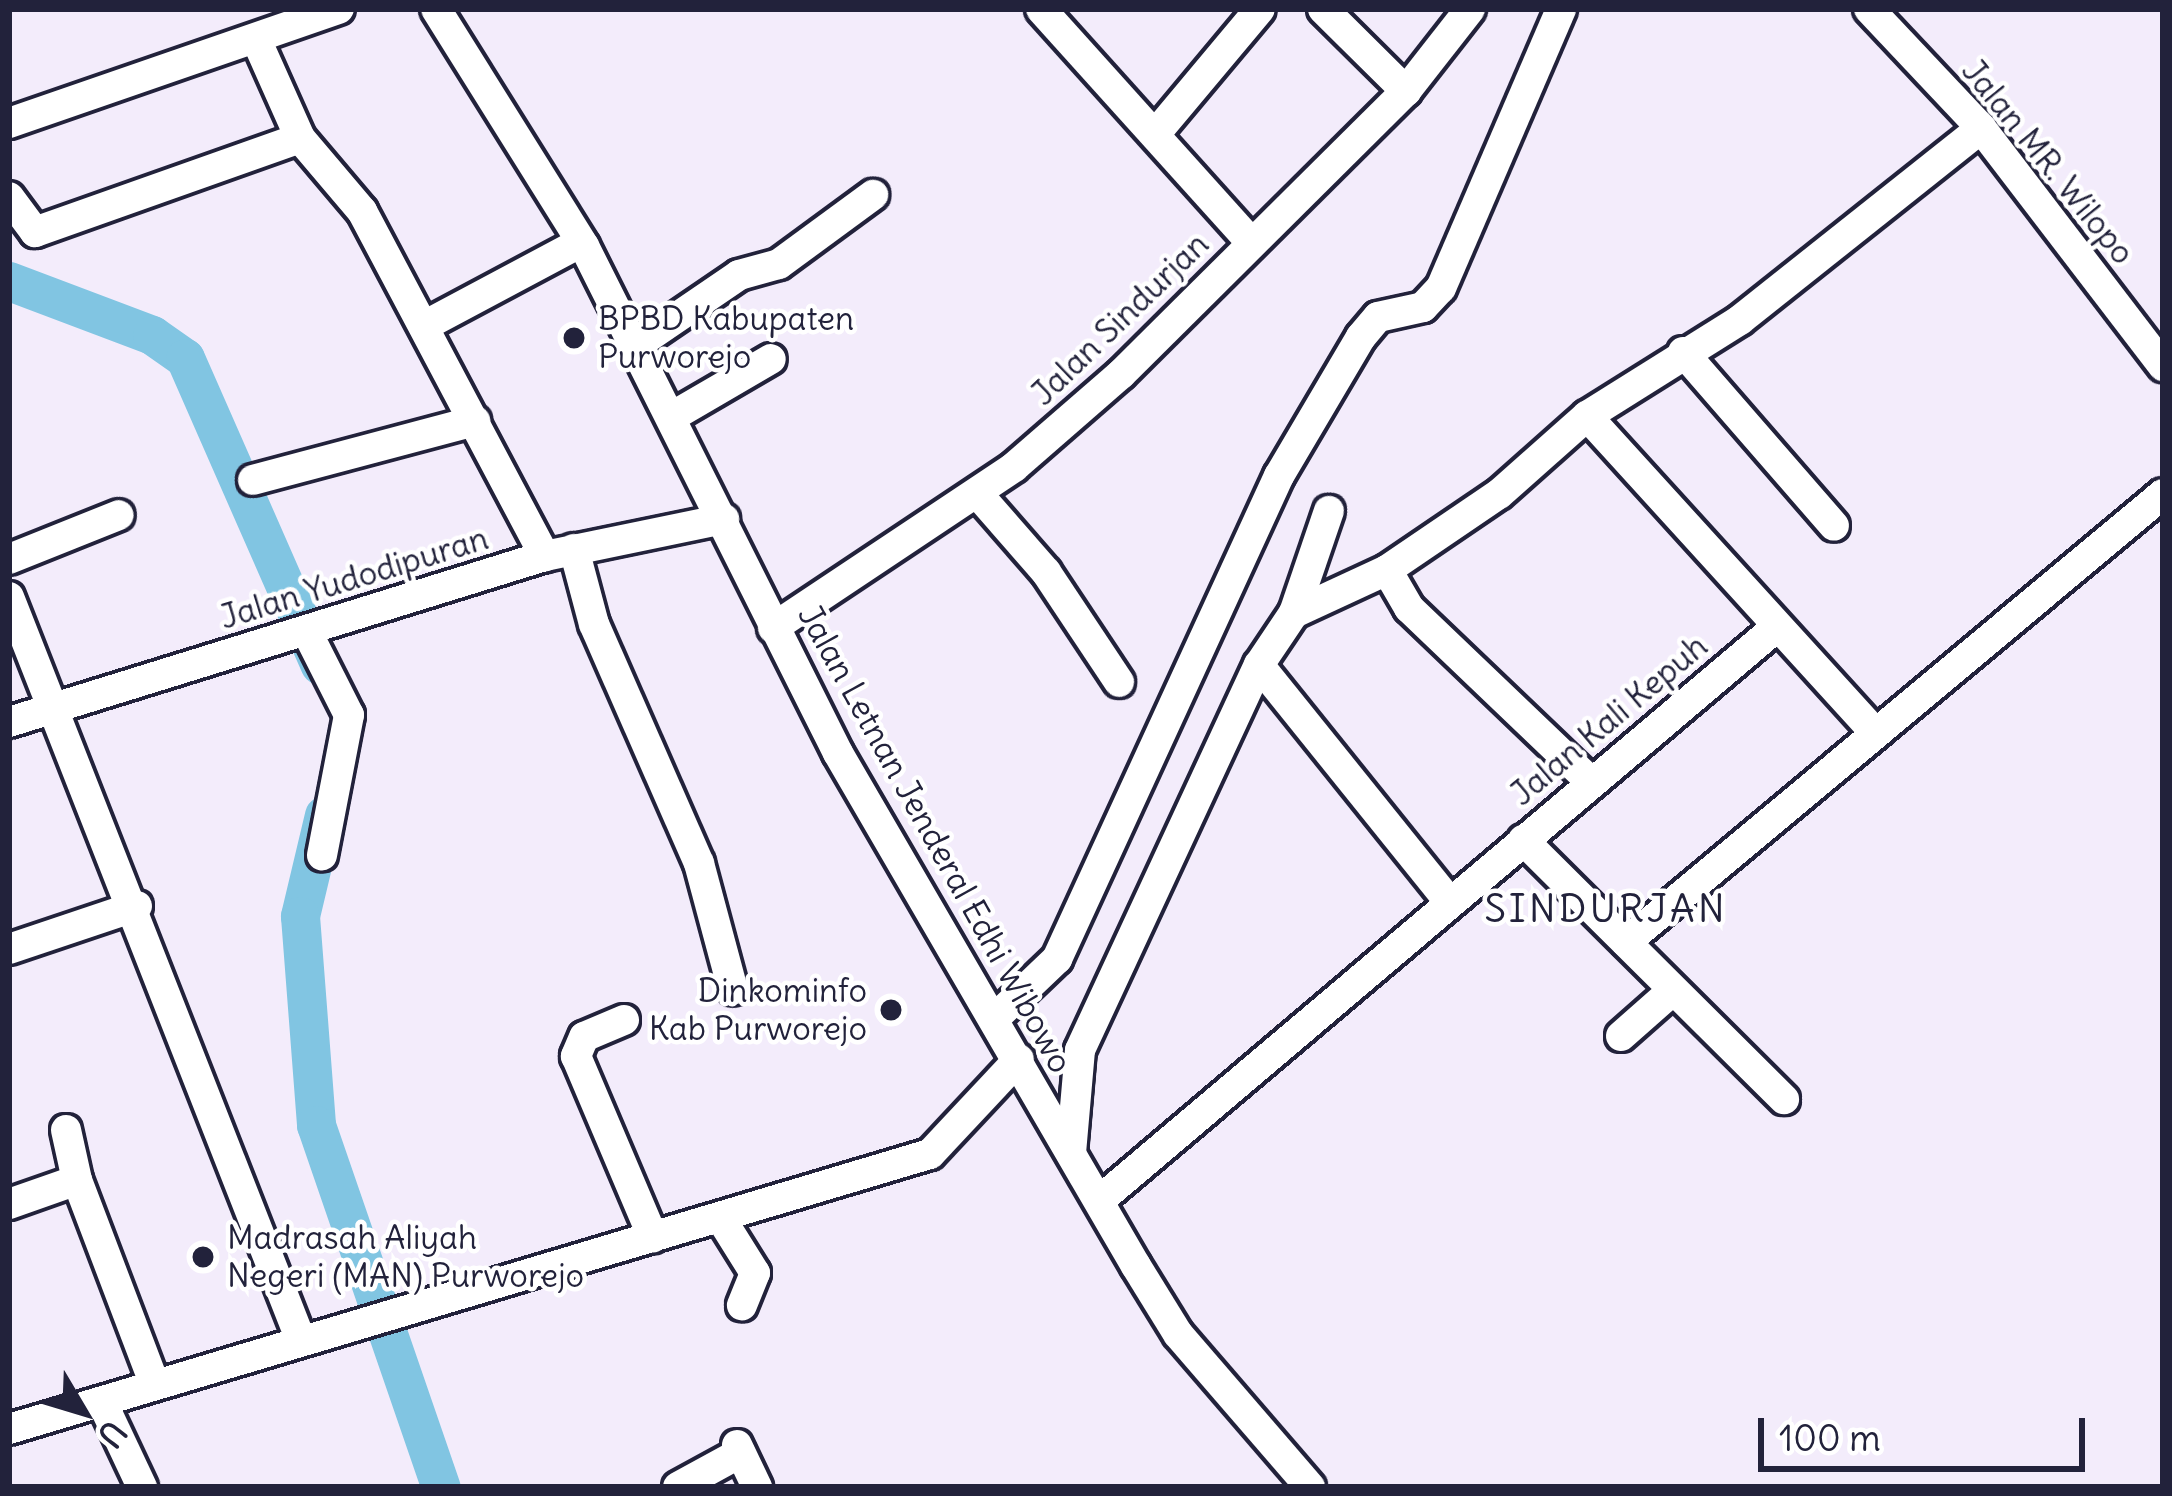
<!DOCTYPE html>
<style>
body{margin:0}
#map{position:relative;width:2172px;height:1496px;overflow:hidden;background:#f3ecfb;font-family:Delius,sans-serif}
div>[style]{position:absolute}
.river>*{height:39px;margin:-19.5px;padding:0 19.5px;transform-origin:19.5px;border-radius:19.5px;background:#81c5e2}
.roads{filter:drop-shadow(3px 0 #22223b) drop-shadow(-3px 0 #22223b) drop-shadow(0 3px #22223b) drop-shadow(0 -3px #22223b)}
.minor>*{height:30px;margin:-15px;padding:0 15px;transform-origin:15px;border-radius:15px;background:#fff}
.dots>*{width:33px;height:33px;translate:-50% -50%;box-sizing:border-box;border:6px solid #fff;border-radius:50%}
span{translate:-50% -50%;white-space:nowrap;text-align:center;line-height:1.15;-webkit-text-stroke:9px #fff;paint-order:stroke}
.street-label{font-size:33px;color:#22223b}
.poi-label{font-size:33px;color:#22223b}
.left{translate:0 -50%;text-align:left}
.right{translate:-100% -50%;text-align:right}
.quarter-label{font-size:39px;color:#22223b;letter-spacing:3px}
.frame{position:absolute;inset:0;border:12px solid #22223b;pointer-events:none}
.north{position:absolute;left:24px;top:1352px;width:120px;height:120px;-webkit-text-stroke:9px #fff;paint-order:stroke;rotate:128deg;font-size:33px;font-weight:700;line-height:48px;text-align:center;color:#22223b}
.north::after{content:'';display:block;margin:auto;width:42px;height:54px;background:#22223b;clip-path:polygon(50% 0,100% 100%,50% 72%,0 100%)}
.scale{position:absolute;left:1758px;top:1418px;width:327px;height:54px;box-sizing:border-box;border:6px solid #22223b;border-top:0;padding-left:15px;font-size:36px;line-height:42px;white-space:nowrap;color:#22223b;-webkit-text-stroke:9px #fff;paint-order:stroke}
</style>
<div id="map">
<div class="river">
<div style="left:9px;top:281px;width:153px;rotate:20.7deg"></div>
<div style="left:152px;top:335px;width:40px;rotate:34.9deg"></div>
<div style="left:185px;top:358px;width:335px;rotate:66.3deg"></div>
<div style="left:324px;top:815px;width:104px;rotate:103.4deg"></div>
<div style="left:300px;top:916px;width:210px;rotate:85.6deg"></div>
<div style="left:316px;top:1125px;width:383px;rotate:71deg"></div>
</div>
<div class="roads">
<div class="minor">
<div style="left:436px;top:9px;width:279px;rotate:58deg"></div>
<div style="left:584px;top:246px;width:567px;rotate:63.39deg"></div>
<div style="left:838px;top:753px;width:593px;rotate:59.85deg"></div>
<div style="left:1136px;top:1266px;width:80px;rotate:58.3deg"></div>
<div style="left:1178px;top:1334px;width:202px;rotate:49.2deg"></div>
<div style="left:1041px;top:9px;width:315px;rotate:48deg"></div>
<div style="left:1323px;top:9px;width:117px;rotate:44.7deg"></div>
<div style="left:1869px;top:9px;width:163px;rotate:46.7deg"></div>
<div style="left:1981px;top:128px;width:300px;rotate:52.6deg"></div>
<div style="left:256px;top:39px;width:108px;rotate:66deg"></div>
<div style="left:300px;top:138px;width:96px;rotate:49.7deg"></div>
<div style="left:362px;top:211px;width:391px;rotate:62.1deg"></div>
<div style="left:9px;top:123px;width:349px;rotate:-19.1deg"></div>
<div style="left:1157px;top:132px;width:160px;rotate:-50.1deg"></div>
<div style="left:9px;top:197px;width:44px;rotate:53.4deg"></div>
<div style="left:35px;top:232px;width:281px;rotate:-19.5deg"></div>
<div style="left:424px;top:326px;width:178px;rotate:-28.1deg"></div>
<div style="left:635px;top:346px;width:126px;rotate:-34.3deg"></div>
<div style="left:739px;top:275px;width:41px;rotate:-15.4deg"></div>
<div style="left:779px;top:264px;width:117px;rotate:-36.3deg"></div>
<div style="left:1683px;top:352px;width:230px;rotate:49deg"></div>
<div style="left:673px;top:416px;width:113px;rotate:-30.2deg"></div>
<div style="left:1587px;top:416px;width:422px;rotate:47.7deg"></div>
<div style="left:253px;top:480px;width:230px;rotate:-14.9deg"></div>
<div style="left:977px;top:493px;width:105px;rotate:48.9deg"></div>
<div style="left:1046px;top:572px;width:132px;rotate:56.4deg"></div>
<div style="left:574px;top:549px;width:78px;rotate:75.1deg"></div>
<div style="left:594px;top:624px;width:261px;rotate:66.3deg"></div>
<div style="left:699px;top:863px;width:131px;rotate:75deg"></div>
<div style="left:9px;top:559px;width:118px;rotate:-21.8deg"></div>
<div style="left:1387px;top:570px;width:44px;rotate:59.9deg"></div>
<div style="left:1409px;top:608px;width:252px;rotate:43.7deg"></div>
<div style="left:9px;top:597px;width:796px;rotate:68.56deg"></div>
<div style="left:1294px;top:613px;width:102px;rotate:-24.8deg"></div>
<div style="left:1387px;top:570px;width:135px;rotate:-34.2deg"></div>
<div style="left:1499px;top:494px;width:118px;rotate:-41.6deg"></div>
<div style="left:1587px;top:416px;width:181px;rotate:-32.1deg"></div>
<div style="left:1740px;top:320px;width:308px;rotate:-38.5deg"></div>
<div style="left:773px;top:628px;width:290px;rotate:-33.7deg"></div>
<div style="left:1014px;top:467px;width:142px;rotate:-41deg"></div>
<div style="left:1121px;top:374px;width:402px;rotate:-44.8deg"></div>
<div style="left:1406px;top:91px;width:104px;rotate:-52deg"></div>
<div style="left:307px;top:632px;width:93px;rotate:63.2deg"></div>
<div style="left:349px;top:715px;width:143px;rotate:100.9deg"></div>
<div style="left:1259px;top:665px;width:303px;rotate:51.2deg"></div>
<div style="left:9px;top:722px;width:561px;rotate:-17.21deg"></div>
<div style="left:545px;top:556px;width:183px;rotate:-11.7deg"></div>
<div style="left:1523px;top:840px;width:368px;rotate:44.8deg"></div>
<div style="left:1626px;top:942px;width:699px;rotate:-39.84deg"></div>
<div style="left:9px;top:949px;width:135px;rotate:-18.6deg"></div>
<div style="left:995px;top:1018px;width:86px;rotate:-43.6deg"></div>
<div style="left:1057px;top:959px;width:532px;rotate:-65.32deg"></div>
<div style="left:1279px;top:476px;width:161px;rotate:-59.5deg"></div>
<div style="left:1361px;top:337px;width:26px;rotate:-50deg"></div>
<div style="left:1378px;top:317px;width:46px;rotate:-12.5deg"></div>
<div style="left:1423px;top:307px;width:26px;rotate:-47deg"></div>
<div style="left:1441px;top:288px;width:304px;rotate:-66.7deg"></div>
<div style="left:624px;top:1020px;width:43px;rotate:157deg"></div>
<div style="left:584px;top:1037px;width:21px;rotate:113deg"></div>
<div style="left:576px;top:1056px;width:197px;rotate:67deg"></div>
<div style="left:1621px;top:1036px;width:68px;rotate:-41.4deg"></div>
<div style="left:66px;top:1130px;width:51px;rotate:77.6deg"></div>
<div style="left:1071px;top:1153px;width:103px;rotate:-85deg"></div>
<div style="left:1080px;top:1050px;width:425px;rotate:-65.1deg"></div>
<div style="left:1259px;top:665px;width:63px;rotate:-56.1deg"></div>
<div style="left:1294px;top:613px;width:108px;rotate:-71.1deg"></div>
<div style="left:1100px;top:1200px;width:882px;rotate:-40.26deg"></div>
<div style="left:9px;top:1204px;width:72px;rotate:-19.4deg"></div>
<div style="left:77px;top:1180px;width:219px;rotate:69.2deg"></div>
<div style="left:720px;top:1217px;width:66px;rotate:58deg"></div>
<div style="left:755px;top:1273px;width:35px;rotate:112deg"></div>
<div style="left:102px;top:1402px;width:94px;rotate:64.8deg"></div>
<div style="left:9px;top:1429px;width:961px;rotate:-16.63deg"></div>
<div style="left:930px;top:1154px;width:130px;rotate:-46.9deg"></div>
<div style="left:737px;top:1445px;width:47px;rotate:64.5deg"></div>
<div style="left:678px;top:1487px;width:71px;rotate:-28.7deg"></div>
</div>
</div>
<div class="dots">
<div style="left:574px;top:338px;background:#22223b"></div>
<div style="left:891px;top:1010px;background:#22223b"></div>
<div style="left:203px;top:1257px;background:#22223b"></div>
</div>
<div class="street-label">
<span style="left:2048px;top:162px;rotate:51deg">Jalan MR. Wilopo</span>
<span style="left:1120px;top:319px;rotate:-44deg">Jalan Sindurjan</span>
<span style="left:354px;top:578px;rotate:-17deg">Jalan Yudodipuran</span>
<span style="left:1609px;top:720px;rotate:-40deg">Jalan Kali Kepuh</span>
<span style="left:935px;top:839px;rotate:61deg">Jalan Letnan Jenderal Edhi Wibowo</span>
</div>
<div class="poi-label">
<span class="left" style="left:598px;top:338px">BPBD Kabupaten<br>Purworejo</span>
<span class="right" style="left:867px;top:1010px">Dinkominfo<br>Kab Purworejo</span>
<span class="left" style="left:227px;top:1257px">Madrasah Aliyah<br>Negeri (MAN) Purworejo</span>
</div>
<div class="quarter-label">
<span style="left:1606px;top:909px">SINDURJAN</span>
</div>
<div class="frame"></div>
<div class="north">U</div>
<div class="scale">100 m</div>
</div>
